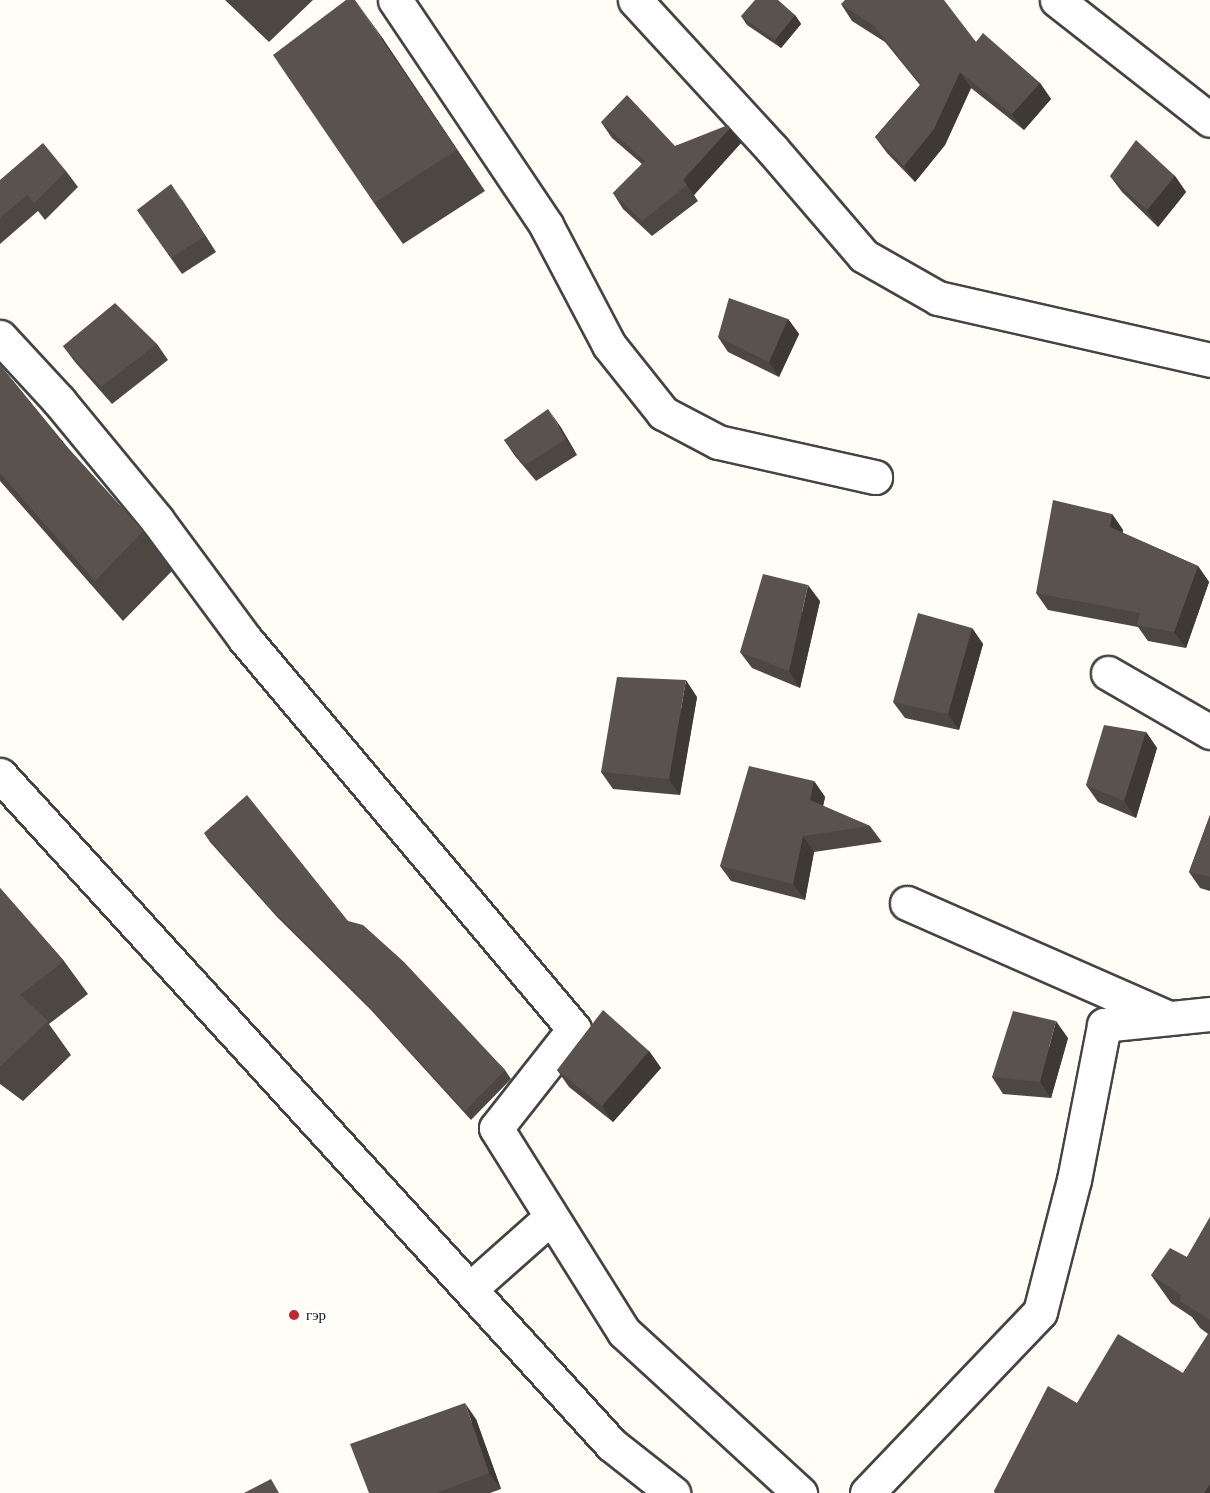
<!DOCTYPE html>
<meta charset="utf-8">
<style>
body{margin:0}
#map{position:relative;width:1210px;height:1493px;overflow:hidden;background:#fffdf5;font-family:"Libre Baskerville",serif}
div>[style]{position:absolute}
.roads{filter:drop-shadow(2px 0 #444) drop-shadow(-2px 0 #444) drop-shadow(0 2px #444) drop-shadow(0 -2px #444)}
.minor>*{height:33px;margin:-16.5px;padding:0 16.5px;transform-origin:16.5px;border-radius:16.5px;background:#fff}
.tertiary>*{height:33px;margin:-16.5px;padding:0 16.5px;transform-origin:16.5px;border-radius:16.5px;background:#fff}
.wall>*{inset:0;background:#4d4742}
.shaded-wall>*{inset:0;background:#3f3936}
.building>*{inset:0;background:#5a524d}
.dots>*{width:16px;height:16px;translate:-50% -50%;box-sizing:border-box;border:3px solid #fff;border-radius:50%}
span{translate:-50% -50%;white-space:nowrap;text-align:center;line-height:1.15;-webkit-text-stroke:6px #fff;paint-order:stroke}
.poi-label{font-size:15px;color:#111}
.left{translate:0 -50%;text-align:left}
</style>
<div id="map">
<div class="roads">
<div class="minor">
<div style="left:395px;top:0;width:271px;rotate:56.1deg"></div>
<div style="left:546px;top:225px;width:136px;rotate:62.3deg"></div>
<div style="left:609px;top:345px;width:87px;rotate:51.5deg"></div>
<div style="left:663px;top:413px;width:62px;rotate:27.8deg"></div>
<div style="left:718px;top:442px;width:161px;rotate:12.6deg"></div>
<div style="left:635px;top:0;width:202px;rotate:47.4deg"></div>
<div style="left:772px;top:149px;width:141px;rotate:49.3deg"></div>
<div style="left:864px;top:256px;width:85px;rotate:29.6deg"></div>
<div style="left:938px;top:298px;width:279px;rotate:12.8deg"></div>
<div style="left:1057px;top:0;width:194px;rotate:38.1deg"></div>
<div style="left:0;top:337px;width:87px;rotate:47.3deg"></div>
<div style="left:59px;top:401px;width:154px;rotate:50.5deg"></div>
<div style="left:157px;top:520px;width:148px;rotate:53.5deg"></div>
<div style="left:245px;top:639px;width:510px;rotate:49.85deg"></div>
<div style="left:574px;top:1029px;width:126px;rotate:128.2deg"></div>
<div style="left:496px;top:1128px;width:241px;rotate:57.9deg"></div>
<div style="left:624px;top:1332px;width:239px;rotate:42.5deg"></div>
<div style="left:1108px;top:673px;width:118px;rotate:30deg"></div>
<div style="left:907px;top:903px;width:284px;rotate:23.7deg"></div>
<div style="left:470px;top:1289px;width:108px;rotate:-41.6deg"></div>
<div style="left:867px;top:1493px;width:250px;rotate:-46.3deg"></div>
<div style="left:1040px;top:1312px;width:136px;rotate:-75.6deg"></div>
<div style="left:1074px;top:1180px;width:158px;rotate:-79deg"></div>
<div style="left:1104px;top:1025px;width:107px;rotate:-5.9deg"></div>
</div>
<div class="tertiary">
<div style="left:0;top:775px;width:907px;rotate:47.59deg"></div>
<div style="left:612px;top:1445px;width:78px;rotate:38.2deg"></div>
</div>
</div>
<div class="wall">
<div style="clip-path:polygon(225px 0,313px 0,269px 42px)"></div>
<div style="clip-path:polygon(841px 4px,976px 42px,1040px 83px,1051px 99px,1024px 130px,971px 88px,945px 145px,915px 182px,887px 153px,875px 137px,920px 85px,885px 42px,852px 21px)"></div>
<div style="clip-path:polygon(795px 15px,801px 24px,781px 48px,747px 25px,741px 16px)"></div>
<div style="clip-path:polygon(381px 36px,485px 191px,403px 244px,374px 203px)"></div>
<div style="clip-path:polygon(601px 122px,675px 146px,730px 128px,741px 143px,694px 195px,698px 201px,652px 236px,623px 209px,613px 193px,642px 164px,612px 138px)"></div>
<div style="clip-path:polygon(66px 171px,78px 187px,45px 220px,38px 211px,0 244px,0 180px)"></div>
<div style="clip-path:polygon(1110px 176px,1175px 176px,1186px 192px,1158px 227px,1122px 192px)"></div>
<div style="clip-path:polygon(182px 200px,216px 252px,182px 274px,137px 210px)"></div>
<div style="clip-path:polygon(788px 319px,799px 334px,779px 377px,728px 352px,718px 337px)"></div>
<div style="clip-path:polygon(157px 344px,168px 360px,112px 404px,75px 362px,63px 346px)"></div>
<div style="clip-path:polygon(0 365px,68px 448px,143px 531px,172px 571px,123px 621px,0 481px)"></div>
<div style="clip-path:polygon(560px 426px,577px 455px,536px 481px,515px 456px,504px 440px)"></div>
<div style="clip-path:polygon(1112px 514px,1123px 530px,1123px 533px,1198px 566px,1209px 582px,1186px 648px,1148px 641px,1138px 627px,1048px 610px,1036px 593px)"></div>
<div style="clip-path:polygon(820px 601px,800px 688px,752px 668px,740px 652px)"></div>
<div style="clip-path:polygon(972px 628px,983px 644px,959px 730px,905px 718px,893px 702px)"></div>
<div style="clip-path:polygon(697px 697px,680px 795px,613px 789px,601px 772px)"></div>
<div style="clip-path:polygon(1146px 732px,1157px 748px,1136px 818px,1098px 802px,1086px 785px)"></div>
<div style="clip-path:polygon(814px 781px,825px 797px,823px 806px,870px 826px,882px 842px,814px 852px,805px 900px,731px 881px,720px 866px)"></div>
<div style="clip-path:polygon(1210px 815px,1210px 891px,1200px 888px,1189px 872px)"></div>
<div style="clip-path:polygon(204px 833px,348px 921px,505px 1070px,511px 1079px,471px 1120px,370px 1009px,277px 917px,210px 842px)"></div>
<div style="clip-path:polygon(0 888px,64px 961px,88px 994px,49px 1024px,71px 1055px,23px 1101px,0 1084px)"></div>
<div style="clip-path:polygon(1068px 1038px,1051px 1098px,1003px 1094px,992px 1077px)"></div>
<div style="clip-path:polygon(649px 1051px,661px 1068px,613px 1122px,569px 1087px,557px 1070px)"></div>
<div style="clip-path:polygon(1210px 1217px,1210px 1493px,995px 1493px,994px 1491px,1077px 1403px,1183px 1373px,1208px 1334px,1200px 1328px,1192px 1317px,1171px 1303px,1151px 1275px,1187px 1257px)"></div>
<div style="clip-path:polygon(476px 1419px,501px 1489px,490px 1493px,369px 1493px)"></div>
</div>
<div class="shaded-wall">
<div style="clip-path:polygon(355px 0,381px 36px,485px 191px,457px 150px)"></div>
<div style="clip-path:polygon(795px 15px,801px 24px,781px 48px,775px 40px)"></div>
<div style="clip-path:polygon(960px 72px,971px 88px,945px 145px,915px 182px,904px 166px)"></div>
<div style="clip-path:polygon(1040px 83px,1051px 99px,1024px 130px,1012px 114px)"></div>
<div style="clip-path:polygon(730px 128px,741px 143px,694px 195px,683px 180px)"></div>
<div style="clip-path:polygon(1175px 176px,1186px 192px,1158px 227px,1147px 210px)"></div>
<div style="clip-path:polygon(171px 184px,182px 200px,216px 252px,205px 236px)"></div>
<div style="clip-path:polygon(788px 319px,799px 334px,779px 377px,769px 362px)"></div>
<div style="clip-path:polygon(548px 409px,560px 426px,577px 455px,566px 439px)"></div>
<div style="clip-path:polygon(1112px 514px,1123px 530px,1121px 544px,1110px 527px)"></div>
<div style="clip-path:polygon(1198px 566px,1209px 582px,1186px 648px,1174px 632px)"></div>
<div style="clip-path:polygon(808px 585px,820px 601px,800px 688px,789px 671px)"></div>
<div style="clip-path:polygon(972px 628px,983px 644px,959px 730px,948px 714px)"></div>
<div style="clip-path:polygon(686px 680px,697px 697px,680px 795px,669px 779px)"></div>
<div style="clip-path:polygon(1146px 732px,1157px 748px,1136px 818px,1124px 801px)"></div>
<div style="clip-path:polygon(814px 781px,825px 797px,821px 816px,810px 800px)"></div>
<div style="clip-path:polygon(803px 836px,814px 852px,805px 900px,793px 884px)"></div>
<div style="clip-path:polygon(1056px 1021px,1068px 1038px,1051px 1098px,1040px 1082px)"></div>
<div style="clip-path:polygon(649px 1051px,661px 1068px,613px 1122px,602px 1106px)"></div>
<div style="clip-path:polygon(465px 1403px,476px 1419px,501px 1489px,489px 1473px)"></div>
<div style="clip-path:polygon(1210px 1484px,1210px 1493px,1204px 1493px)"></div>
</div>
<div class="building">
<div style="clip-path:polygon(346px 0,355px 0,457px 150px,374px 203px,273px 55px)"></div>
<div style="clip-path:polygon(755px 0,778px 0,795px 15px,775px 40px,741px 16px)"></div>
<div style="clip-path:polygon(845px 0,944px 0,976px 42px,983px 33px,1040px 83px,1012px 114px,960px 72px,934px 129px,904px 166px,875px 137px,921px 84px,874px 26px,841px 4px)"></div>
<div style="clip-path:polygon(627px 95px,675px 146px,728px 125px,730px 128px,683px 180px,687px 185px,642px 221px,613px 193px,645px 161px,601px 122px)"></div>
<div style="clip-path:polygon(1136px 140px,1175px 176px,1147px 210px,1110px 176px)"></div>
<div style="clip-path:polygon(43px 143px,66px 171px,34px 203px,27px 195px,0 218px,0 180px)"></div>
<div style="clip-path:polygon(171px 184px,205px 236px,171px 258px,137px 210px)"></div>
<div style="clip-path:polygon(729px 298px,788px 319px,769px 362px,718px 337px)"></div>
<div style="clip-path:polygon(115px 303px,157px 344px,101px 387px,63px 346px)"></div>
<div style="clip-path:polygon(0 365px,68px 448px,143px 531px,95px 581px,0 473px)"></div>
<div style="clip-path:polygon(548px 409px,566px 439px,525px 465px,504px 440px)"></div>
<div style="clip-path:polygon(1053px 500px,1112px 514px,1110px 527px,1198px 566px,1174px 632px,1137px 625px,1140px 613px,1036px 593px)"></div>
<div style="clip-path:polygon(763px 574px,808px 585px,789px 671px,740px 652px)"></div>
<div style="clip-path:polygon(918px 613px,972px 628px,948px 714px,893px 702px)"></div>
<div style="clip-path:polygon(617px 677px,686px 680px,669px 779px,601px 772px)"></div>
<div style="clip-path:polygon(1104px 725px,1146px 732px,1124px 801px,1086px 785px)"></div>
<div style="clip-path:polygon(749px 766px,814px 781px,810px 800px,870px 826px,803px 836px,793px 884px,720px 866px)"></div>
<div style="clip-path:polygon(247px 795px,348px 921px,363px 925px,404px 962px,505px 1070px,465px 1111px,364px 1001px,271px 909px,204px 833px)"></div>
<div style="clip-path:polygon(1210px 815px,1210px 877px,1189px 872px)"></div>
<div style="clip-path:polygon(0 888px,64px 961px,20px 995px,48px 1021px,0 1067px)"></div>
<div style="clip-path:polygon(603px 1010px,649px 1051px,602px 1106px,557px 1070px)"></div>
<div style="clip-path:polygon(1013px 1011px,1056px 1021px,1040px 1082px,992px 1077px)"></div>
<div style="clip-path:polygon(1210px 1217px,1210px 1320px,1180px 1301px,1181px 1295px,1151px 1275px,1170px 1248px,1187px 1257px)"></div>
<div style="clip-path:polygon(1210px 1332px,1210px 1484px,1204px 1493px,997px 1493px,994px 1491px,1048px 1386px,1077px 1403px,1118px 1334px,1183px 1373px)"></div>
<div style="clip-path:polygon(465px 1403px,489px 1473px,436px 1493px,369px 1493px,350px 1444px)"></div>
<div style="clip-path:polygon(271px 1479px,279px 1493px,244px 1493px)"></div>
</div>
<div class="dots">
<div style="left:294px;top:1315px;background:#c4262e"></div>
</div>
<div class="poi-label">
<span class="left" style="left:306px;top:1315px">гэр</span>
</div>
</div>
